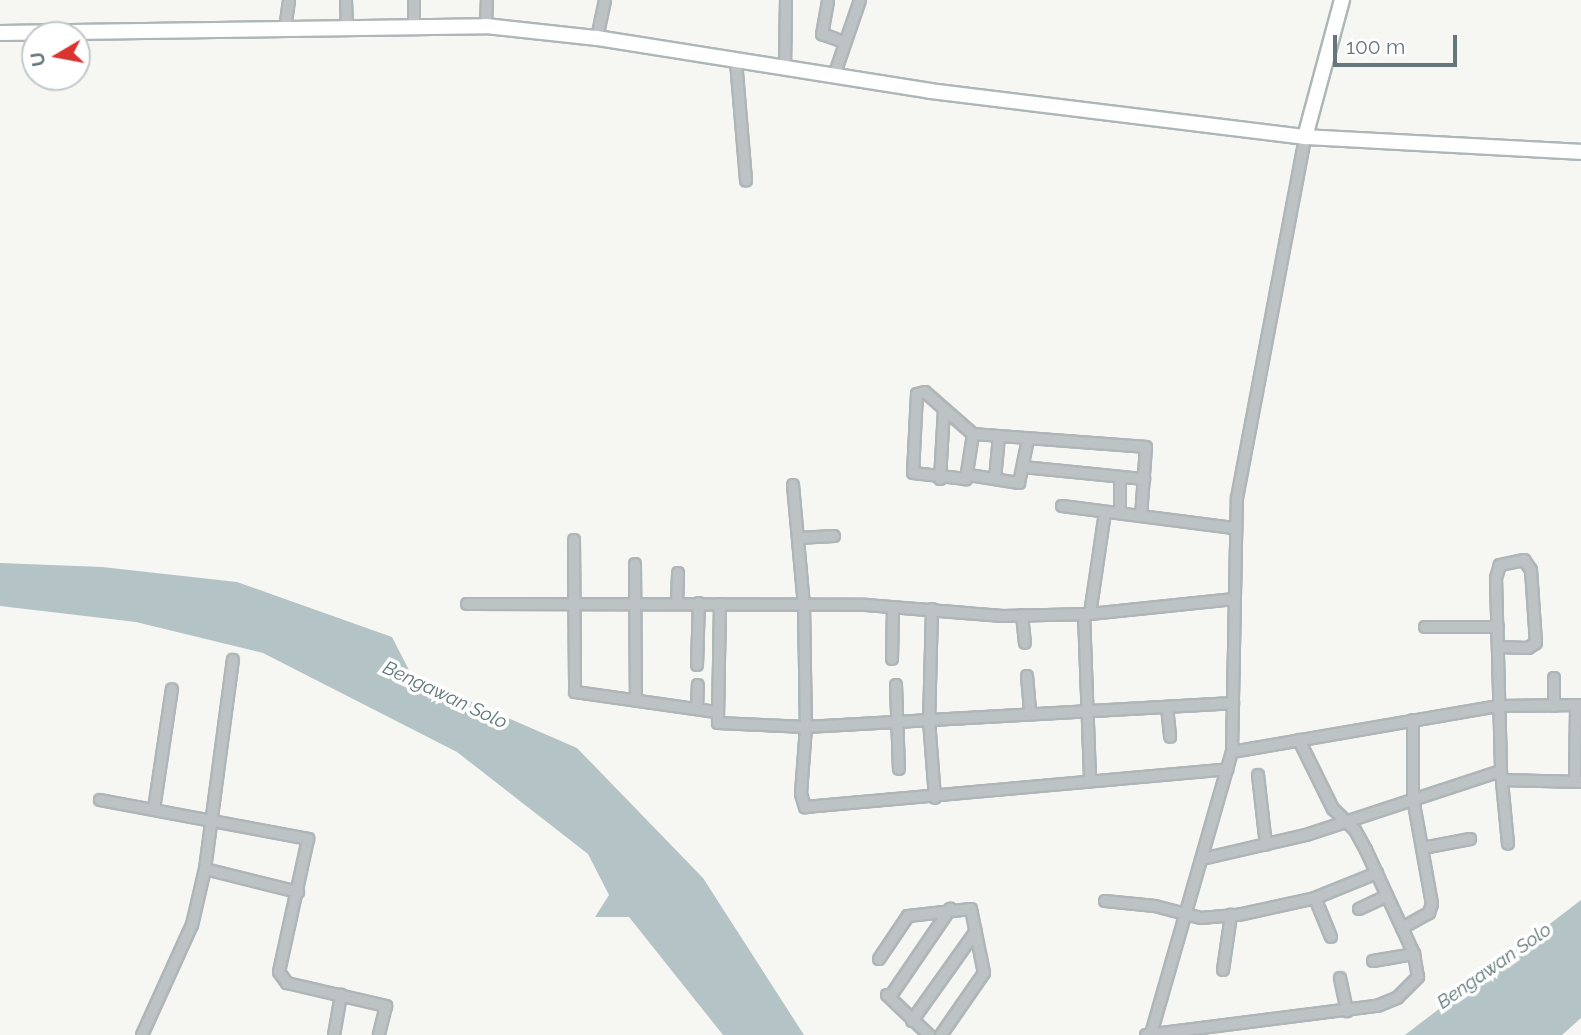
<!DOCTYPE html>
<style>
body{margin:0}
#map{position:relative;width:1581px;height:1035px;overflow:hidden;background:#f6f6f3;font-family:Raleway,sans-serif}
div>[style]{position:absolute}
.water>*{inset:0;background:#b4c3c5}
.roads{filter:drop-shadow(2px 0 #aeb6b8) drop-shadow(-2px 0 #aeb6b8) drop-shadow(0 2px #aeb6b8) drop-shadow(0 -2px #aeb6b8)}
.street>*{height:10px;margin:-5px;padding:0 5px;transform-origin:5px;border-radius:5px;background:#bdc3c5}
.secondary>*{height:14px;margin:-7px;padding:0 7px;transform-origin:7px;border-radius:7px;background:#fff}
span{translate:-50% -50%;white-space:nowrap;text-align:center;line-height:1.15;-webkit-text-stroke:7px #fff;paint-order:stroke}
.water-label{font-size:19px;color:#5e7678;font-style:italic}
.north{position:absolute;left:21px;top:21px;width:70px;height:70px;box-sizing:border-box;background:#fff;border:2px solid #c1c9cb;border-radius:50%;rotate:260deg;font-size:19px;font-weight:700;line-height:28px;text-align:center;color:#63777c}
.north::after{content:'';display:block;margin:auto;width:24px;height:32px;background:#d93431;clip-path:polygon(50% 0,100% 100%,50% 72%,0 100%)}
.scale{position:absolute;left:1333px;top:35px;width:124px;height:32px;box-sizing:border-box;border:4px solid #63777c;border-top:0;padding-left:9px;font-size:21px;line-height:24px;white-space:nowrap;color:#63777c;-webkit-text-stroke:5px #fff;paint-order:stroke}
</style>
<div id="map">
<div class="water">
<div style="clip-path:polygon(0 563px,102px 567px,237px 582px,392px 637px,412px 676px,577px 748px,703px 878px,804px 1035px,723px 1035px,629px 917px,595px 917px,609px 895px,588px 854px,457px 752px,263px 653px,136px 622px,0 606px)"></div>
<div style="clip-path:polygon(1581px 900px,1581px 1018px,1562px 1035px,1405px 1035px)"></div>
</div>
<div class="roads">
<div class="street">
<div style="left:346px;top:0;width:27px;rotate:88deg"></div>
<div style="left:414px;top:0;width:25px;rotate:90deg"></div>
<div style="left:828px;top:1px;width:34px;rotate:100deg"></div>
<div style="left:822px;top:34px;width:23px;rotate:20deg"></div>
<div style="left:486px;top:26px;width:26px;rotate:-88deg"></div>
<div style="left:285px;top:29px;width:29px;rotate:-82deg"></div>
<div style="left:597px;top:38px;width:39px;rotate:-78deg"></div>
<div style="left:736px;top:61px;width:120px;rotate:85.2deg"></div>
<div style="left:785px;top:69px;width:69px;rotate:-89.2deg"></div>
<div style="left:834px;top:76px;width:80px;rotate:-71.1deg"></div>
<div style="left:973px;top:434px;width:46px;rotate:98.8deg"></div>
<div style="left:966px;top:479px;width:53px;rotate:-173.5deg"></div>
<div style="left:913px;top:473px;width:79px;rotate:-87.1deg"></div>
<div style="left:917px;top:394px;width:8px;rotate:-14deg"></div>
<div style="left:925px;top:392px;width:64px;rotate:41.2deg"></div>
<div style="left:973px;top:434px;width:173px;rotate:4.3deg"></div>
<div style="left:1146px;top:447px;width:69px;rotate:94.1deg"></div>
<div style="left:1023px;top:467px;width:122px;rotate:5.7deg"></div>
<div style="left:969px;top:475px;width:51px;rotate:9.1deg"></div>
<div style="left:1019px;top:483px;width:45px;rotate:-78.4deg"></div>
<div style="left:940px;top:479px;width:70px;rotate:-86.7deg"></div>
<div style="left:995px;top:479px;width:43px;rotate:-84.7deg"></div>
<div style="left:793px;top:485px;width:121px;rotate:84.8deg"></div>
<div style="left:804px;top:605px;width:122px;rotate:89.1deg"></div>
<div style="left:806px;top:727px;width:67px;rotate:94.3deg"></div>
<div style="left:801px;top:794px;width:14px;rotate:73deg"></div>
<div style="left:805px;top:807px;width:424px;rotate:-5.1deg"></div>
<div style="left:1062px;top:506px;width:173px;rotate:7.3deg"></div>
<div style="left:1120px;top:513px;width:36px;rotate:-90deg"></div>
<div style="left:798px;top:538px;width:36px;rotate:-3deg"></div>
<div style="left:574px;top:540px;width:152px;rotate:89.6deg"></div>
<div style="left:575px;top:692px;width:141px;rotate:8.1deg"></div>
<div style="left:635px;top:564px;width:135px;rotate:89.6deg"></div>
<div style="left:677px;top:603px;width:30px;rotate:-88deg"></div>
<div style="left:467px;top:604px;width:399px;rotate:0.1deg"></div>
<div style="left:866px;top:605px;width:137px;rotate:4.6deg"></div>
<div style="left:1003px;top:616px;width:87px;rotate:-1.3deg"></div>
<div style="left:1090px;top:614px;width:145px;rotate:-5.9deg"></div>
<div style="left:720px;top:604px;width:119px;rotate:91deg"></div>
<div style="left:718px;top:723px;width:88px;rotate:2.6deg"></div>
<div style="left:806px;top:727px;width:428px;rotate:-3.2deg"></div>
<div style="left:932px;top:609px;width:111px;rotate:91.5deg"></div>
<div style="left:929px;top:720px;width:78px;rotate:85.6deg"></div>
<div style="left:1084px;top:614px;width:167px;rotate:87.9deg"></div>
<div style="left:1090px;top:614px;width:103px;rotate:-81.6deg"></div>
<div style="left:1022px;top:615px;width:28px;rotate:84deg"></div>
<div style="left:1425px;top:627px;width:73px"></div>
<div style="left:1499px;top:647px;width:29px;rotate:2deg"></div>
<div style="left:1528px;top:648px;width:9px;rotate:-32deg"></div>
<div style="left:1536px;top:643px;width:73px;rotate:-93.9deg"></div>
<div style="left:1531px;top:570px;width:12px;rotate:-125deg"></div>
<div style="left:1524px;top:560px;width:25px;rotate:168deg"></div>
<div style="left:1500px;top:565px;width:14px;rotate:107deg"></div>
<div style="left:1496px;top:578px;width:193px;rotate:88.5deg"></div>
<div style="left:1501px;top:771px;width:73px;rotate:84.5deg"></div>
<div style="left:892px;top:659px;width:52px;rotate:-88.9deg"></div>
<div style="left:697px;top:665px;width:62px;rotate:-88.2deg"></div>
<div style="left:1027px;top:676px;width:38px;rotate:85deg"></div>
<div style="left:1554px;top:678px;width:28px;rotate:90deg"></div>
<div style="left:896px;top:685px;width:84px;rotate:88deg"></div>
<div style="left:1167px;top:707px;width:30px;rotate:84deg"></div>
<div style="left:697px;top:709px;width:24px;rotate:-88deg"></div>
<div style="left:1232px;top:752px;width:271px;rotate:-9.8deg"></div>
<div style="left:1499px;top:706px;width:82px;rotate:-0.7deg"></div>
<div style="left:1258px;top:775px;width:70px;rotate:83.5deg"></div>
<div style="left:1502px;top:780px;width:79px;rotate:1.5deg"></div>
<div style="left:1575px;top:781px;width:76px;rotate:-89.2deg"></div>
<div style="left:100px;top:800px;width:212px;rotate:10.6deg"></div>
<div style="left:308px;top:839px;width:136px;rotate:102.3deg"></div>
<div style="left:279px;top:972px;width:14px;rotate:54deg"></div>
<div style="left:287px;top:983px;width:102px;rotate:13.1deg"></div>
<div style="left:386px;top:1006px;width:30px;rotate:104deg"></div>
<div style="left:154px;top:809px;width:121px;rotate:-81.5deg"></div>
<div style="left:1423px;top:848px;width:48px;rotate:-10.8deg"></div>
<div style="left:1202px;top:859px;width:107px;rotate:-13deg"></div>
<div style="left:1306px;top:835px;width:205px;rotate:-18.2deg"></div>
<div style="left:205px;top:869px;width:96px;rotate:13.9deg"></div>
<div style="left:1315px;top:898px;width:42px;rotate:67.7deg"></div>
<div style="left:1105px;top:901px;width:50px;rotate:5.7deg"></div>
<div style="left:1155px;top:906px;width:48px;rotate:14.6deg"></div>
<div style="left:1201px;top:918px;width:37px;rotate:-5deg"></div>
<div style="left:1238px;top:915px;width:79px;rotate:-12.4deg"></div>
<div style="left:1315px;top:898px;width:67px;rotate:-22deg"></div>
<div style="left:1359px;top:909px;width:31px;rotate:-25deg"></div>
<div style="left:1402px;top:928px;width:31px;rotate:-29deg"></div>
<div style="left:1429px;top:913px;width:9px;rotate:-72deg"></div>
<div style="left:1432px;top:904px;width:108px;rotate:-100.2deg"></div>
<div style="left:1413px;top:798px;width:78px;rotate:-90deg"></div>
<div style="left:879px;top:959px;width:52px;rotate:-56deg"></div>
<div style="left:908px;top:916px;width:63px;rotate:-6.3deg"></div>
<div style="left:971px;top:909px;width:65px;rotate:78.5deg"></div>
<div style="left:984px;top:973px;width:75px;rotate:124.7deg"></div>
<div style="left:1373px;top:961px;width:42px;rotate:-9.7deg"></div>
<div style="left:1223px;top:970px;width:56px;rotate:-81.7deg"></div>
<div style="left:1340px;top:978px;width:34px;rotate:78deg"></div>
<div style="left:887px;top:995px;width:58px;rotate:43.6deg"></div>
<div style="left:890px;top:997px;width:107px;rotate:-55.7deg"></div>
<div style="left:912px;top:1021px;width:110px;rotate:-54.6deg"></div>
<div style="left:1151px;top:1034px;width:293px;rotate:-74deg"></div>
<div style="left:1232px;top:752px;width:254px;rotate:-88.9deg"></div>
<div style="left:1237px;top:498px;width:367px;rotate:-79.3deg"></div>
<div style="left:142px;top:1035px;width:121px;rotate:-65.6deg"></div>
<div style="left:192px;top:925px;width:57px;rotate:-76.9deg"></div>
<div style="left:205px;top:869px;width:211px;rotate:-82.4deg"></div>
<div style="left:334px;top:1035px;width:41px;rotate:-80.1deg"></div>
<div style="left:1146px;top:1035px;width:233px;rotate:-7.2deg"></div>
<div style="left:1377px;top:1006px;width:22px;rotate:-22deg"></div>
<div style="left:1397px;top:998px;width:30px;rotate:-45deg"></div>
<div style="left:1418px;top:977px;width:23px;rotate:-100deg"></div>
<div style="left:1414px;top:954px;width:115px;rotate:-114.8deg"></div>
<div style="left:1366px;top:850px;width:23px;rotate:-119deg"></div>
<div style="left:1355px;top:830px;width:30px;rotate:-136deg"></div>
<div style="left:1333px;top:809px;width:77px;rotate:-116.2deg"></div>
</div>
<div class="secondary">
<div style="left:0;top:33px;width:486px;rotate:-0.8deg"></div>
<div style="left:486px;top:26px;width:112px;rotate:6.2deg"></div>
<div style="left:597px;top:38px;width:337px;rotate:9deg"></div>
<div style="left:930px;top:91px;width:378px;rotate:7deg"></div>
<div style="left:1305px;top:137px;width:276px;rotate:3.1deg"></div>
<div style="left:1305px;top:137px;width:142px;rotate:-74.9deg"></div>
</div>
</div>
<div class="water-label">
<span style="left:445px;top:695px;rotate:25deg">Bengawan Solo</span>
<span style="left:1494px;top:966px;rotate:-35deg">Bengawan Solo</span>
</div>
<div class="north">U</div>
<div class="scale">100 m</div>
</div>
